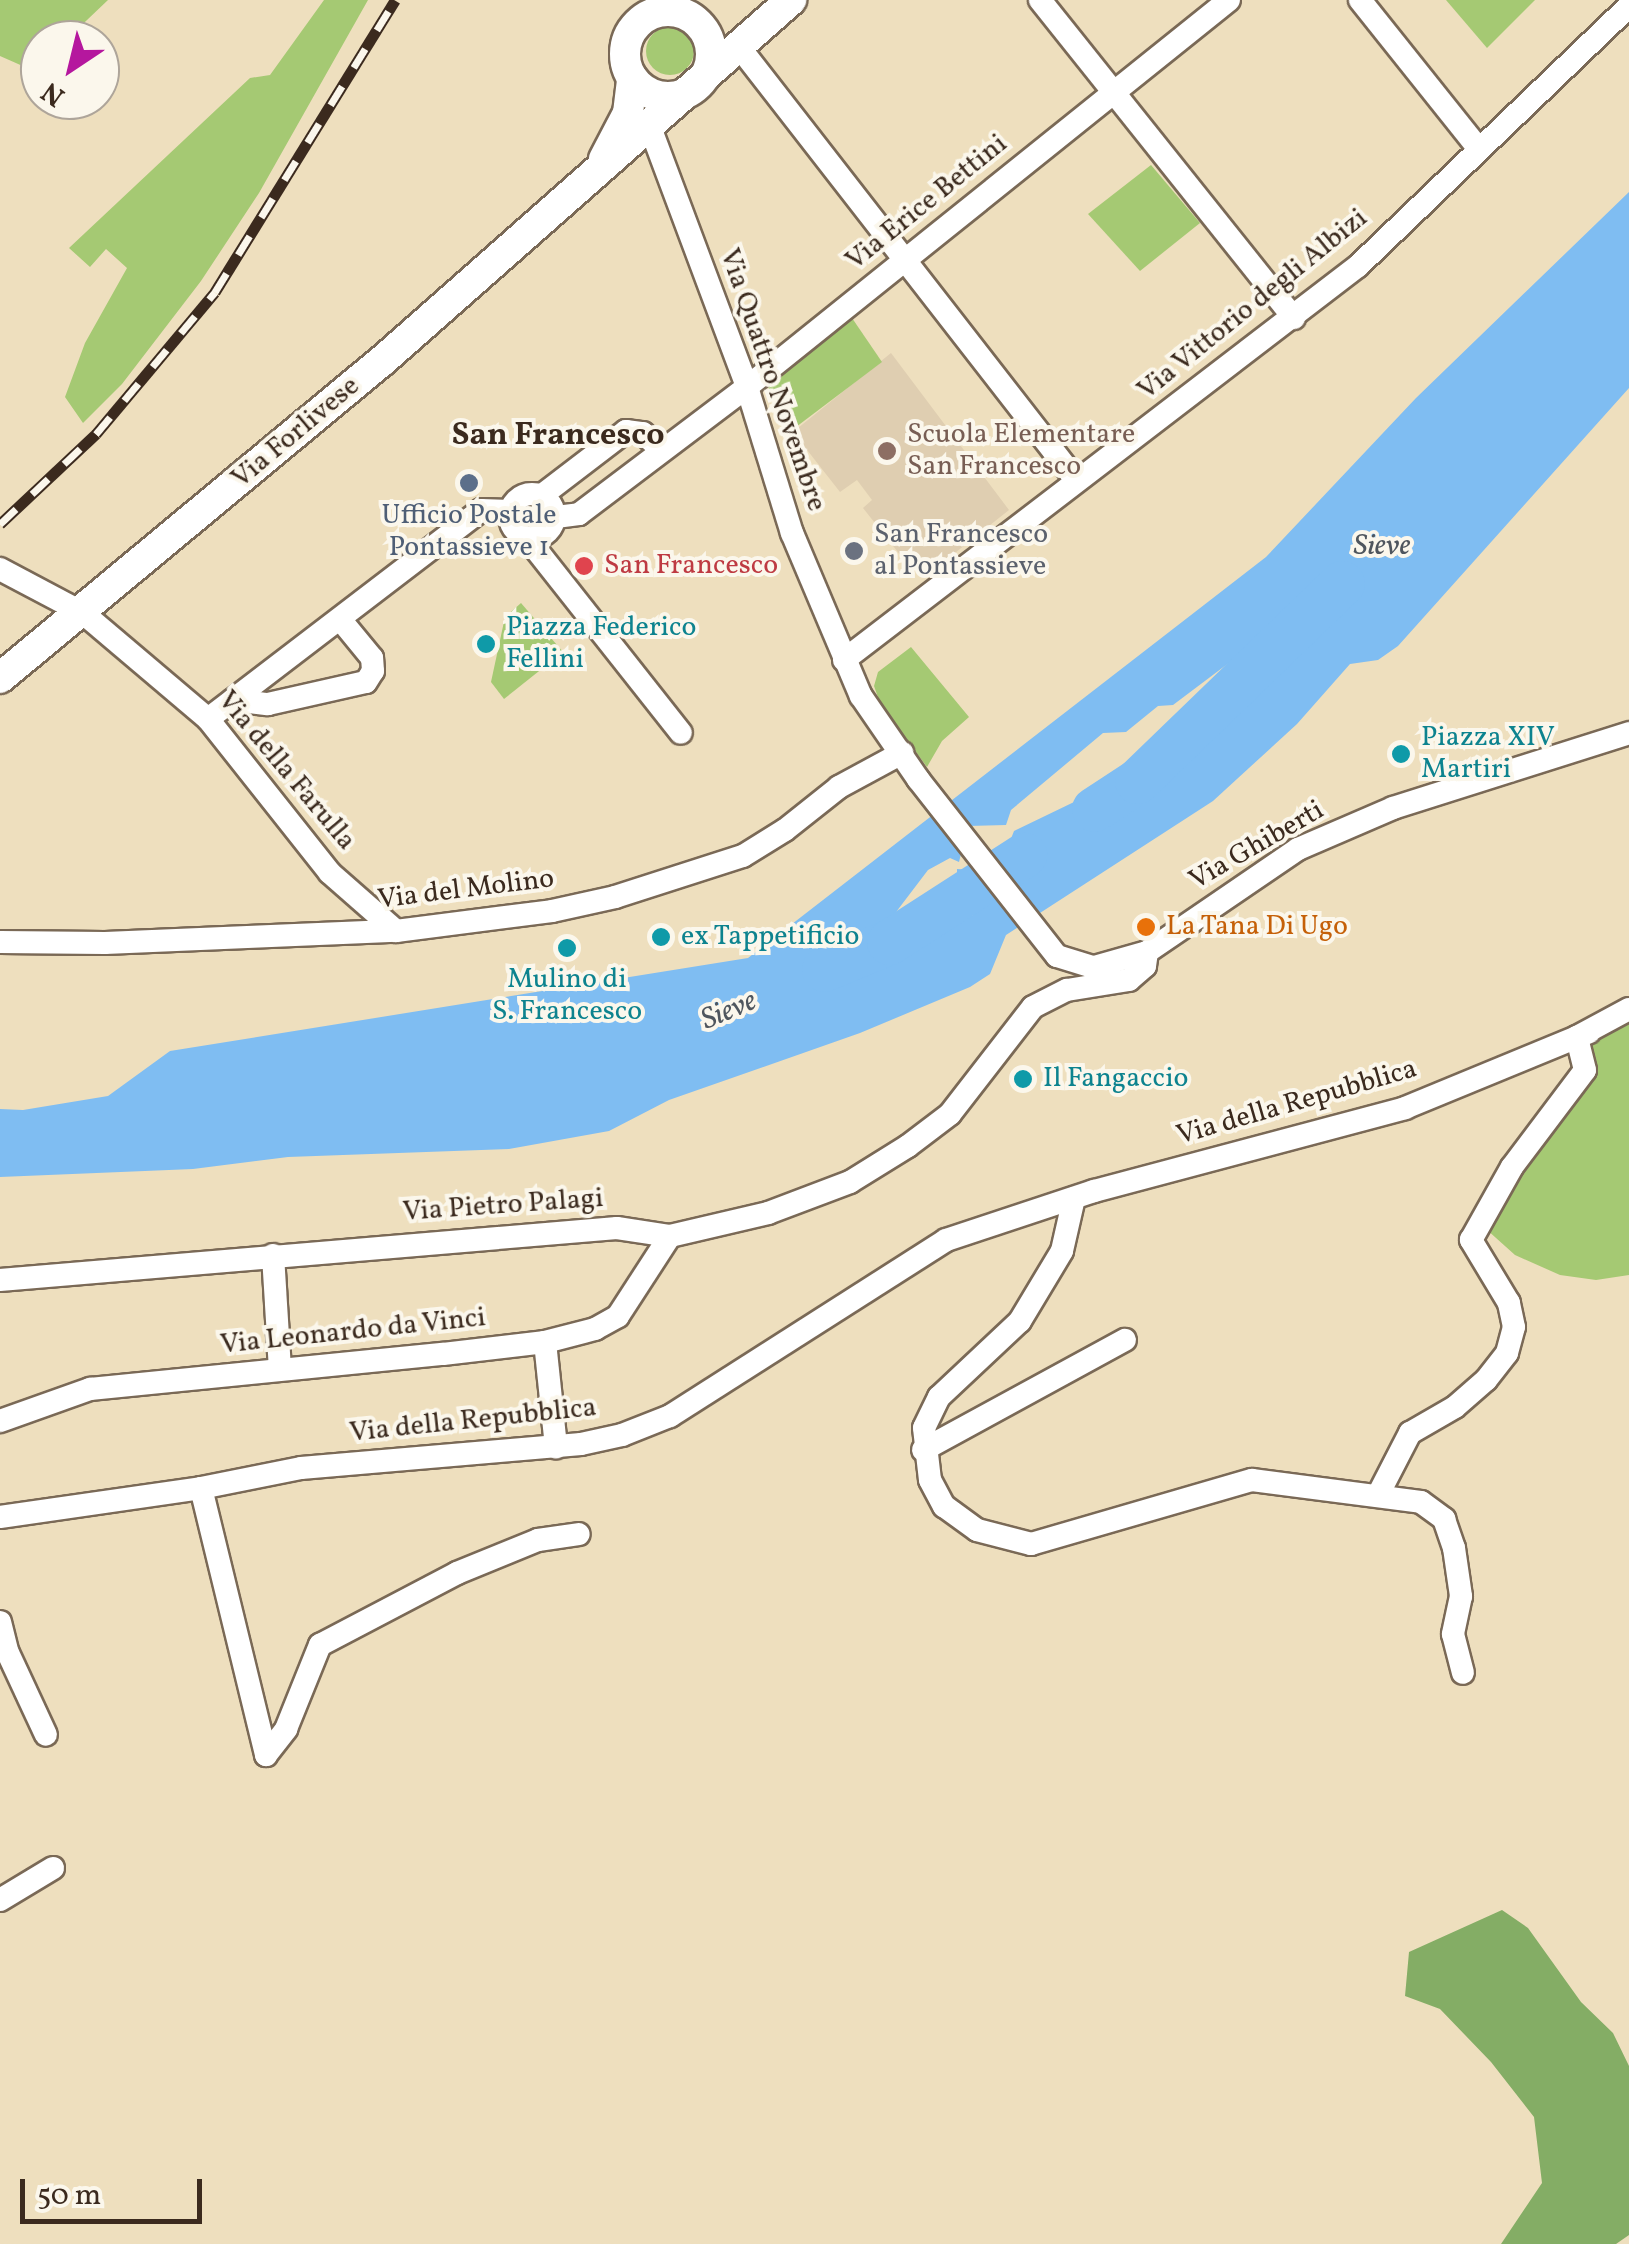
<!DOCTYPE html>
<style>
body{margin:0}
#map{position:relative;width:1629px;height:2244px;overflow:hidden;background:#eedfbe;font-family:Vollkorn,serif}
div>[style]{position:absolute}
.built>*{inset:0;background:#dfceb1}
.green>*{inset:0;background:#a5c973}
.round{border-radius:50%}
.forest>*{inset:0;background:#84ad65}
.water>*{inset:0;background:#7fbdf2}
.river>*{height:45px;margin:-22.5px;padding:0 22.5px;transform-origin:22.5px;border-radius:22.5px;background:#7fbdf2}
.roads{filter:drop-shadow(2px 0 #7a6956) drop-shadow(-2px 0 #7a6956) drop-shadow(0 2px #7a6956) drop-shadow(0 -2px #7a6956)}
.minor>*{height:22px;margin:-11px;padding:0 11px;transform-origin:11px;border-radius:11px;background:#fff}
.minor>.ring{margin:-11px;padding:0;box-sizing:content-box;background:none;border:22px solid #fff;border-radius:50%}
.tertiary>*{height:30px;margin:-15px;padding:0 15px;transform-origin:15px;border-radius:15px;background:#fff}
.tertiary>.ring{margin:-15px;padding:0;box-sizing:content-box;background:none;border:30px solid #fff;border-radius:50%}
.rail>*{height:11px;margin-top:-5.5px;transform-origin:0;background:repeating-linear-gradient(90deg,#fbf7ec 0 22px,#3b2a1e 0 44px);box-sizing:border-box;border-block:2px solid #3b2a1e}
.dots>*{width:28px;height:28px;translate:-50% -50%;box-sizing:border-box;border:5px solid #fbf7ec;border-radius:50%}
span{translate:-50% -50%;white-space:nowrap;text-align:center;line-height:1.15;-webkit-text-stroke:8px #fbf7ec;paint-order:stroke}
.street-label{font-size:28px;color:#3b2a1e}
.education-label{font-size:28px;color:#785e54}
.left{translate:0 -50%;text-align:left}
.service-label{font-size:28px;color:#4e5e75}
.worship-label{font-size:28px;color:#5b616d}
.health-label{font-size:28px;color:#be3a42}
.culture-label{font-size:28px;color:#0d838f}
.food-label{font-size:28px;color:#c56008}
.water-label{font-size:30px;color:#4f565e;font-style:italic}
.quarter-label{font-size:32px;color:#3b2a1e;font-weight:700}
.north{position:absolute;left:20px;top:20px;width:100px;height:100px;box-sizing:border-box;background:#fbf7ec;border:2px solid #aea59a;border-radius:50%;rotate:215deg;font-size:28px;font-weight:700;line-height:40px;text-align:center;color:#3b2a1e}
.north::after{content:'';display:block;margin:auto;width:35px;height:45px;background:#b5179e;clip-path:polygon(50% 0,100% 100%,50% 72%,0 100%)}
.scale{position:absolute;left:20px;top:2179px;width:182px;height:45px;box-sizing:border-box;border:5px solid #3b2a1e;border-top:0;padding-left:12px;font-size:30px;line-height:35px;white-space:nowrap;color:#3b2a1e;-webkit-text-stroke:8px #fbf7ec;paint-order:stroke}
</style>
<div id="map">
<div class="built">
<div style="clip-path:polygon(891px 353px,1009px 510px,936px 568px,930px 560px,921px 567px,912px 556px,905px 561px,863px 508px,872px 500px,857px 480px,840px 492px,793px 432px)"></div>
</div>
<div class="green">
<div style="clip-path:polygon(0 0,108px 0,66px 40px,40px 40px,40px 65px,34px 71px,0 56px)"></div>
<div style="clip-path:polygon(324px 0,368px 0,259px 193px,201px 281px,122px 384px,83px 423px,65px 397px,85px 343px,127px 268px,106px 249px,90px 267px,69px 248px,250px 78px,270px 75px)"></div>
<div style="clip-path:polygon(1446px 0,1535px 0,1487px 48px)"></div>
<div class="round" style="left:646px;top:27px;width:48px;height:48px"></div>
<div style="clip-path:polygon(1151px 165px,1200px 223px,1140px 271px,1088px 214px)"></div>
<div style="clip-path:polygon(852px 318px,882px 362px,796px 427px,768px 387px)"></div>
<div style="clip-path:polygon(521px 603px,563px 652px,504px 699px,491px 682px,505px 617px)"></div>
<div style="clip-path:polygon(911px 647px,969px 717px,942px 741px,927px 767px,880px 703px,874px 686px,878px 672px)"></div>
<div style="clip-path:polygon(1629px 1022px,1629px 1275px,1596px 1280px,1560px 1275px,1515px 1255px,1486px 1229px,1523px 1163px,1583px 1083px,1583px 1034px)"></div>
</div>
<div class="forest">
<div style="clip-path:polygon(1502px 1910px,1528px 1928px,1581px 2002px,1613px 2033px,1629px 2066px,1629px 2235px,1616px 2244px,1501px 2244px,1542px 2183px,1534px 2117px,1491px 2062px,1440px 2009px,1405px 1996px,1409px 1952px)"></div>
</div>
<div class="water">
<div style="clip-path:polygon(evenodd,1629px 192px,1629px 388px,1398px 646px,1378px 660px,1350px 664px,1297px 724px,1213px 801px,1006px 935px,990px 974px,970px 987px,860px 1033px,669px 1100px,609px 1131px,509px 1149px,288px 1157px,193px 1169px,0 1177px,0 1109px,23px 1110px,108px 1096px,170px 1051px,748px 958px,1266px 557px,1416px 398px,1629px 192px,1282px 623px,1301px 627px,1268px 682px,1233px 717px,1149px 773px,1130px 775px,1014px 831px,998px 872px,957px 869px,957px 885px,979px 892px,983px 902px,973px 915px,899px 951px,868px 940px,890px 920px,928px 870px,950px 858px,959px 862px,968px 826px,1006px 825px,1011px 810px,1103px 733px,1126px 732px,1158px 706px,1173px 705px,1282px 623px)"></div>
</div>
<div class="river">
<div style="left:1094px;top:809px;width:51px;rotate:-33.1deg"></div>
<div style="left:1137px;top:781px;width:285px;rotate:-44deg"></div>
<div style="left:824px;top:969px;width:70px;rotate:-22.6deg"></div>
<div style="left:889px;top:942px;width:161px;rotate:-32.8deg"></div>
</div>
<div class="roads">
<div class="minor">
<div style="left:1040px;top:0;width:407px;rotate:51.4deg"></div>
<div style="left:1360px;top:0;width:191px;rotate:51.4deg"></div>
<div style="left:740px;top:48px;width:547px;rotate:52.13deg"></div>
<div style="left:650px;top:127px;width:278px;rotate:69.5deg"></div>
<div style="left:747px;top:387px;width:153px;rotate:72.9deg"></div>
<div style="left:792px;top:533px;width:177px;rotate:67.1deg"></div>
<div style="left:861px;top:696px;width:101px;rotate:55.5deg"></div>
<div style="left:918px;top:779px;width:225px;rotate:51.9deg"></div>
<div style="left:1057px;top:956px;width:39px;rotate:17deg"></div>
<div style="left:1094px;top:967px;width:55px;rotate:-15.8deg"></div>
<div style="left:1147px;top:952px;width:183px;rotate:-34.3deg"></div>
<div style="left:1298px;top:849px;width:103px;rotate:-23.3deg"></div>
<div style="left:1393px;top:808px;width:248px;rotate:-17.6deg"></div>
<div class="ring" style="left:510px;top:494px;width:22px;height:22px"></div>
<div style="left:541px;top:496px;width:107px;rotate:-37.4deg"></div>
<div style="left:626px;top:431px;width:17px;rotate:7deg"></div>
<div style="left:643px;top:433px;width:23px;rotate:43deg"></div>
<div style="left:556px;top:517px;width:23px;rotate:-7deg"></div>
<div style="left:579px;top:514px;width:211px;rotate:-37.1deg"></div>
<div style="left:747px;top:387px;width:618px;rotate:-38.76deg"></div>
<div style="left:527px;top:538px;width:248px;rotate:51.7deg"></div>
<div style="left:0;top:569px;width:94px;rotate:27.9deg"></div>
<div style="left:83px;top:613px;width:164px;rotate:40.3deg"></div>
<div style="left:208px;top:719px;width:196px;rotate:51.6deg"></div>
<div style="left:330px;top:873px;width:88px;rotate:41.3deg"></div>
<div style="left:844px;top:660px;width:648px;rotate:-37.47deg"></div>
<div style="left:1358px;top:266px;width:376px;rotate:-43.8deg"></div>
<div style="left:233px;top:700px;width:35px;rotate:7deg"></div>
<div style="left:268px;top:704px;width:100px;rotate:-12.7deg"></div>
<div style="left:366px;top:682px;width:13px;rotate:-58deg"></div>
<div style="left:373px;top:671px;width:13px;rotate:-94deg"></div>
<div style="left:372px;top:658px;width:50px;rotate:-129.4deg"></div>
<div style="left:208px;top:719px;width:344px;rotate:-37.4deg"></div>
<div style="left:481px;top:510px;width:29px;rotate:2deg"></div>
<div style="left:0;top:942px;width:105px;rotate:0.5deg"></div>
<div style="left:105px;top:943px;width:291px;rotate:-2.4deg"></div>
<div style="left:396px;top:931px;width:157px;rotate:-7.3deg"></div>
<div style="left:552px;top:911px;width:65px;rotate:-12.5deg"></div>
<div style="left:615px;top:897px;width:134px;rotate:-17.8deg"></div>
<div style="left:743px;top:856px;width:49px;rotate:-31.8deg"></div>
<div style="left:785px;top:830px;width:69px;rotate:-38.5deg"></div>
<div style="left:839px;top:787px;width:72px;rotate:-28.4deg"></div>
<div style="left:1074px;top:1198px;width:54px;rotate:102.8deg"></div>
<div style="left:1062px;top:1251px;width:82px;rotate:121deg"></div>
<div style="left:1020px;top:1321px;width:111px;rotate:136.8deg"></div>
<div style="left:939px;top:1397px;width:34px;rotate:116deg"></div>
<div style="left:924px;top:1428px;width:52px;rotate:83.4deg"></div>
<div style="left:930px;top:1480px;width:30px;rotate:62deg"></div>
<div style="left:944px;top:1506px;width:41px;rotate:36deg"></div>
<div style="left:977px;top:1530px;width:56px;rotate:14.5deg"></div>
<div style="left:1031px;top:1544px;width:230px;rotate:-16.2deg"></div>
<div style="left:1252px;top:1480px;width:170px;rotate:7.4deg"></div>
<div style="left:1421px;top:1502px;width:29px;rotate:36deg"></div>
<div style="left:1444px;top:1519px;width:31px;rotate:71deg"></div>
<div style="left:1454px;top:1548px;width:49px;rotate:81.7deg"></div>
<div style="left:1461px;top:1596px;width:39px;rotate:102deg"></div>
<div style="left:1453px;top:1634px;width:40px;rotate:75.6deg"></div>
<div style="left:273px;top:1255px;width:114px;rotate:86.5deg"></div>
<div style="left:0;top:1280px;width:619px;rotate:-4.82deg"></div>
<div style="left:617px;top:1228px;width:54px;rotate:8.6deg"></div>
<div style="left:670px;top:1236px;width:101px;rotate:-13.2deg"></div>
<div style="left:768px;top:1213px;width:88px;rotate:-20.7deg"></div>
<div style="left:850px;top:1182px;width:68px;rotate:-31.8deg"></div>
<div style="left:908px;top:1146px;width:53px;rotate:-37.3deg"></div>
<div style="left:950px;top:1114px;width:135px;rotate:-52.2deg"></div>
<div style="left:1033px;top:1007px;width:38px;rotate:-27deg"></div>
<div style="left:1067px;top:990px;width:63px;rotate:-9.2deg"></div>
<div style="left:1129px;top:980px;width:21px;rotate:-41deg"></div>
<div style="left:1145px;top:966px;width:14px;rotate:-82deg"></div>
<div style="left:545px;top:1342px;width:106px;rotate:84deg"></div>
<div style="left:0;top:1421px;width:96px;rotate:-19.6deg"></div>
<div style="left:90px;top:1389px;width:355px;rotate:-5.7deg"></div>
<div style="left:443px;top:1354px;width:103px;rotate:-6.7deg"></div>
<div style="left:545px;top:1342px;width:52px;rotate:-14.6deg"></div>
<div style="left:595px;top:1329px;width:26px;rotate:-29deg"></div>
<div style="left:618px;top:1316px;width:95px;rotate:-57deg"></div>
<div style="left:923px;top:1450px;width:230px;rotate:-28.6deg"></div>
<div style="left:201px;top:1488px;width:275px;rotate:76.3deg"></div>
<div style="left:266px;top:1755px;width:33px;rotate:-52deg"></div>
<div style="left:286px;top:1729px;width:91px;rotate:-68deg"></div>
<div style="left:320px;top:1645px;width:155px;rotate:-27.7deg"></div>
<div style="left:457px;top:1573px;width:87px;rotate:-22.2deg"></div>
<div style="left:538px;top:1540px;width:41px;rotate:-8.3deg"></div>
<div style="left:1378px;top:1495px;width:70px;rotate:-62.7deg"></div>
<div style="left:1410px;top:1433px;width:52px;rotate:-30deg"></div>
<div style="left:1455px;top:1407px;width:41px;rotate:-41.1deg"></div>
<div style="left:1486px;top:1380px;width:34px;rotate:-52deg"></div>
<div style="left:1507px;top:1353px;width:27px;rotate:-75deg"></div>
<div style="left:1514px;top:1327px;width:25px;rotate:-102deg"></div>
<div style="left:1509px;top:1303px;width:74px;rotate:-121.1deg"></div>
<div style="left:1471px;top:1240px;width:84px;rotate:-60.7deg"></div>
<div style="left:1512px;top:1167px;width:121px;rotate:-53deg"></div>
<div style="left:1585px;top:1070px;width:34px;rotate:-104deg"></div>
<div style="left:1577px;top:1037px;width:59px;rotate:-28.3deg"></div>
<div style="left:0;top:1517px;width:203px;rotate:-8.2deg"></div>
<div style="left:201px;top:1488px;width:102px;rotate:-11.3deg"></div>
<div style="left:301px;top:1468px;width:281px;rotate:-4.9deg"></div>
<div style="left:581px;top:1444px;width:42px;rotate:-12.4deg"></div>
<div style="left:622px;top:1435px;width:52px;rotate:-21.6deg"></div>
<div style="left:670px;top:1416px;width:327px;rotate:-32.5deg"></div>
<div style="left:946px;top:1240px;width:156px;rotate:-18.3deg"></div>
<div style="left:1094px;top:1191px;width:322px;rotate:-14.9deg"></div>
<div style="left:1405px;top:1108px;width:199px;rotate:-22.4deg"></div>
<div style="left:0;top:1622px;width:32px;rotate:76deg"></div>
<div style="left:8px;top:1653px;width:90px;rotate:65.1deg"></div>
<div style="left:0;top:1900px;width:62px;rotate:-31.1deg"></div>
</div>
<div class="tertiary">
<div class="ring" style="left:625px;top:11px;width:56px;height:56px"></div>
<div style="left:604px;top:159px;width:52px;rotate:-62.4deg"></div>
<div style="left:628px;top:113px;width:35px;rotate:-83deg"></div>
<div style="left:0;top:678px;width:496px;rotate:-39.7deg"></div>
<div style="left:382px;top:361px;width:546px;rotate:-41.43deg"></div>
</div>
</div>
<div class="rail">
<div style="left:0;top:524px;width:132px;rotate:-43.2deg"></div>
<div style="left:96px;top:434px;width:185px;rotate:-50deg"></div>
<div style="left:215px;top:292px;width:343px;rotate:-58.3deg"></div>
</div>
<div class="dots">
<div style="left:887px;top:451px;background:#8d6e63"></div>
<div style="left:469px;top:483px;background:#5c6f8a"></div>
<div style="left:854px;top:551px;background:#6b7280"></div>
<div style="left:584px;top:566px;background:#e0444e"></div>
<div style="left:486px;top:644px;background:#0f9aa8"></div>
<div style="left:1401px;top:754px;background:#0f9aa8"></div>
<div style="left:1146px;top:927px;background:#e8710a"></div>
<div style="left:661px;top:937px;background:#0f9aa8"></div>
<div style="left:567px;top:948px;background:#0f9aa8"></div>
<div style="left:1023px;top:1079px;background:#0f9aa8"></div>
</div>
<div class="street-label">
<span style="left:927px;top:203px;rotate:-39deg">Via Erice Bettini</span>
<span style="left:1253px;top:305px;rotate:-39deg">Via Vittorio degli Albizi</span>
<span style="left:772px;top:380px;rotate:71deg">Via Quattro Novembre</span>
<span style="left:296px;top:433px;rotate:-40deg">Via Forlivese</span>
<span style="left:286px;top:771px;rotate:50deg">Via della Farulla</span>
<span style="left:1257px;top:846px;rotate:-30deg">Via Ghiberti</span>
<span style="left:466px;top:890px;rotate:-7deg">Via del Molino</span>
<span style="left:1297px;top:1103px;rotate:-16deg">Via della Repubblica</span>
<span style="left:503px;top:1206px;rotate:-4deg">Via Pietro Palagi</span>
<span style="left:353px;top:1332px;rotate:-6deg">Via Leonardo da Vinci</span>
<span style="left:473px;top:1421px;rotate:-6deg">Via della Repubblica</span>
</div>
<div class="education-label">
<span class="left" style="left:907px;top:451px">Scuola Elementare<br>San Francesco</span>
</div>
<div class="service-label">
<span style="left:469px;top:532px">Ufficio Postale<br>Pontassieve 1</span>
</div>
<div class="worship-label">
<span class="left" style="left:874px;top:551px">San Francesco<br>al Pontassieve</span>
</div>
<div class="health-label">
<span class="left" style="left:604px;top:566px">San Francesco</span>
</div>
<div class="culture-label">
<span class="left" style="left:506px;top:644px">Piazza Federico<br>Fellini</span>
<span class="left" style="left:1421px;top:754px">Piazza XIV<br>Martiri</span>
<span class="left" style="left:681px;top:937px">ex Tappetificio</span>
<span style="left:567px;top:996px">Mulino di<br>S. Francesco</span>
<span class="left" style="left:1043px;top:1079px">Il Fangaccio</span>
</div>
<div class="food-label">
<span class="left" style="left:1166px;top:927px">La Tana Di Ugo</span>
</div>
<div class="water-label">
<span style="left:1382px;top:546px">Sieve</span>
<span style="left:729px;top:1011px;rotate:-23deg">Sieve</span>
</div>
<div class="quarter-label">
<span style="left:558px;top:436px">San Francesco</span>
</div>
<div class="north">N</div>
<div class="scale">50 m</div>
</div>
